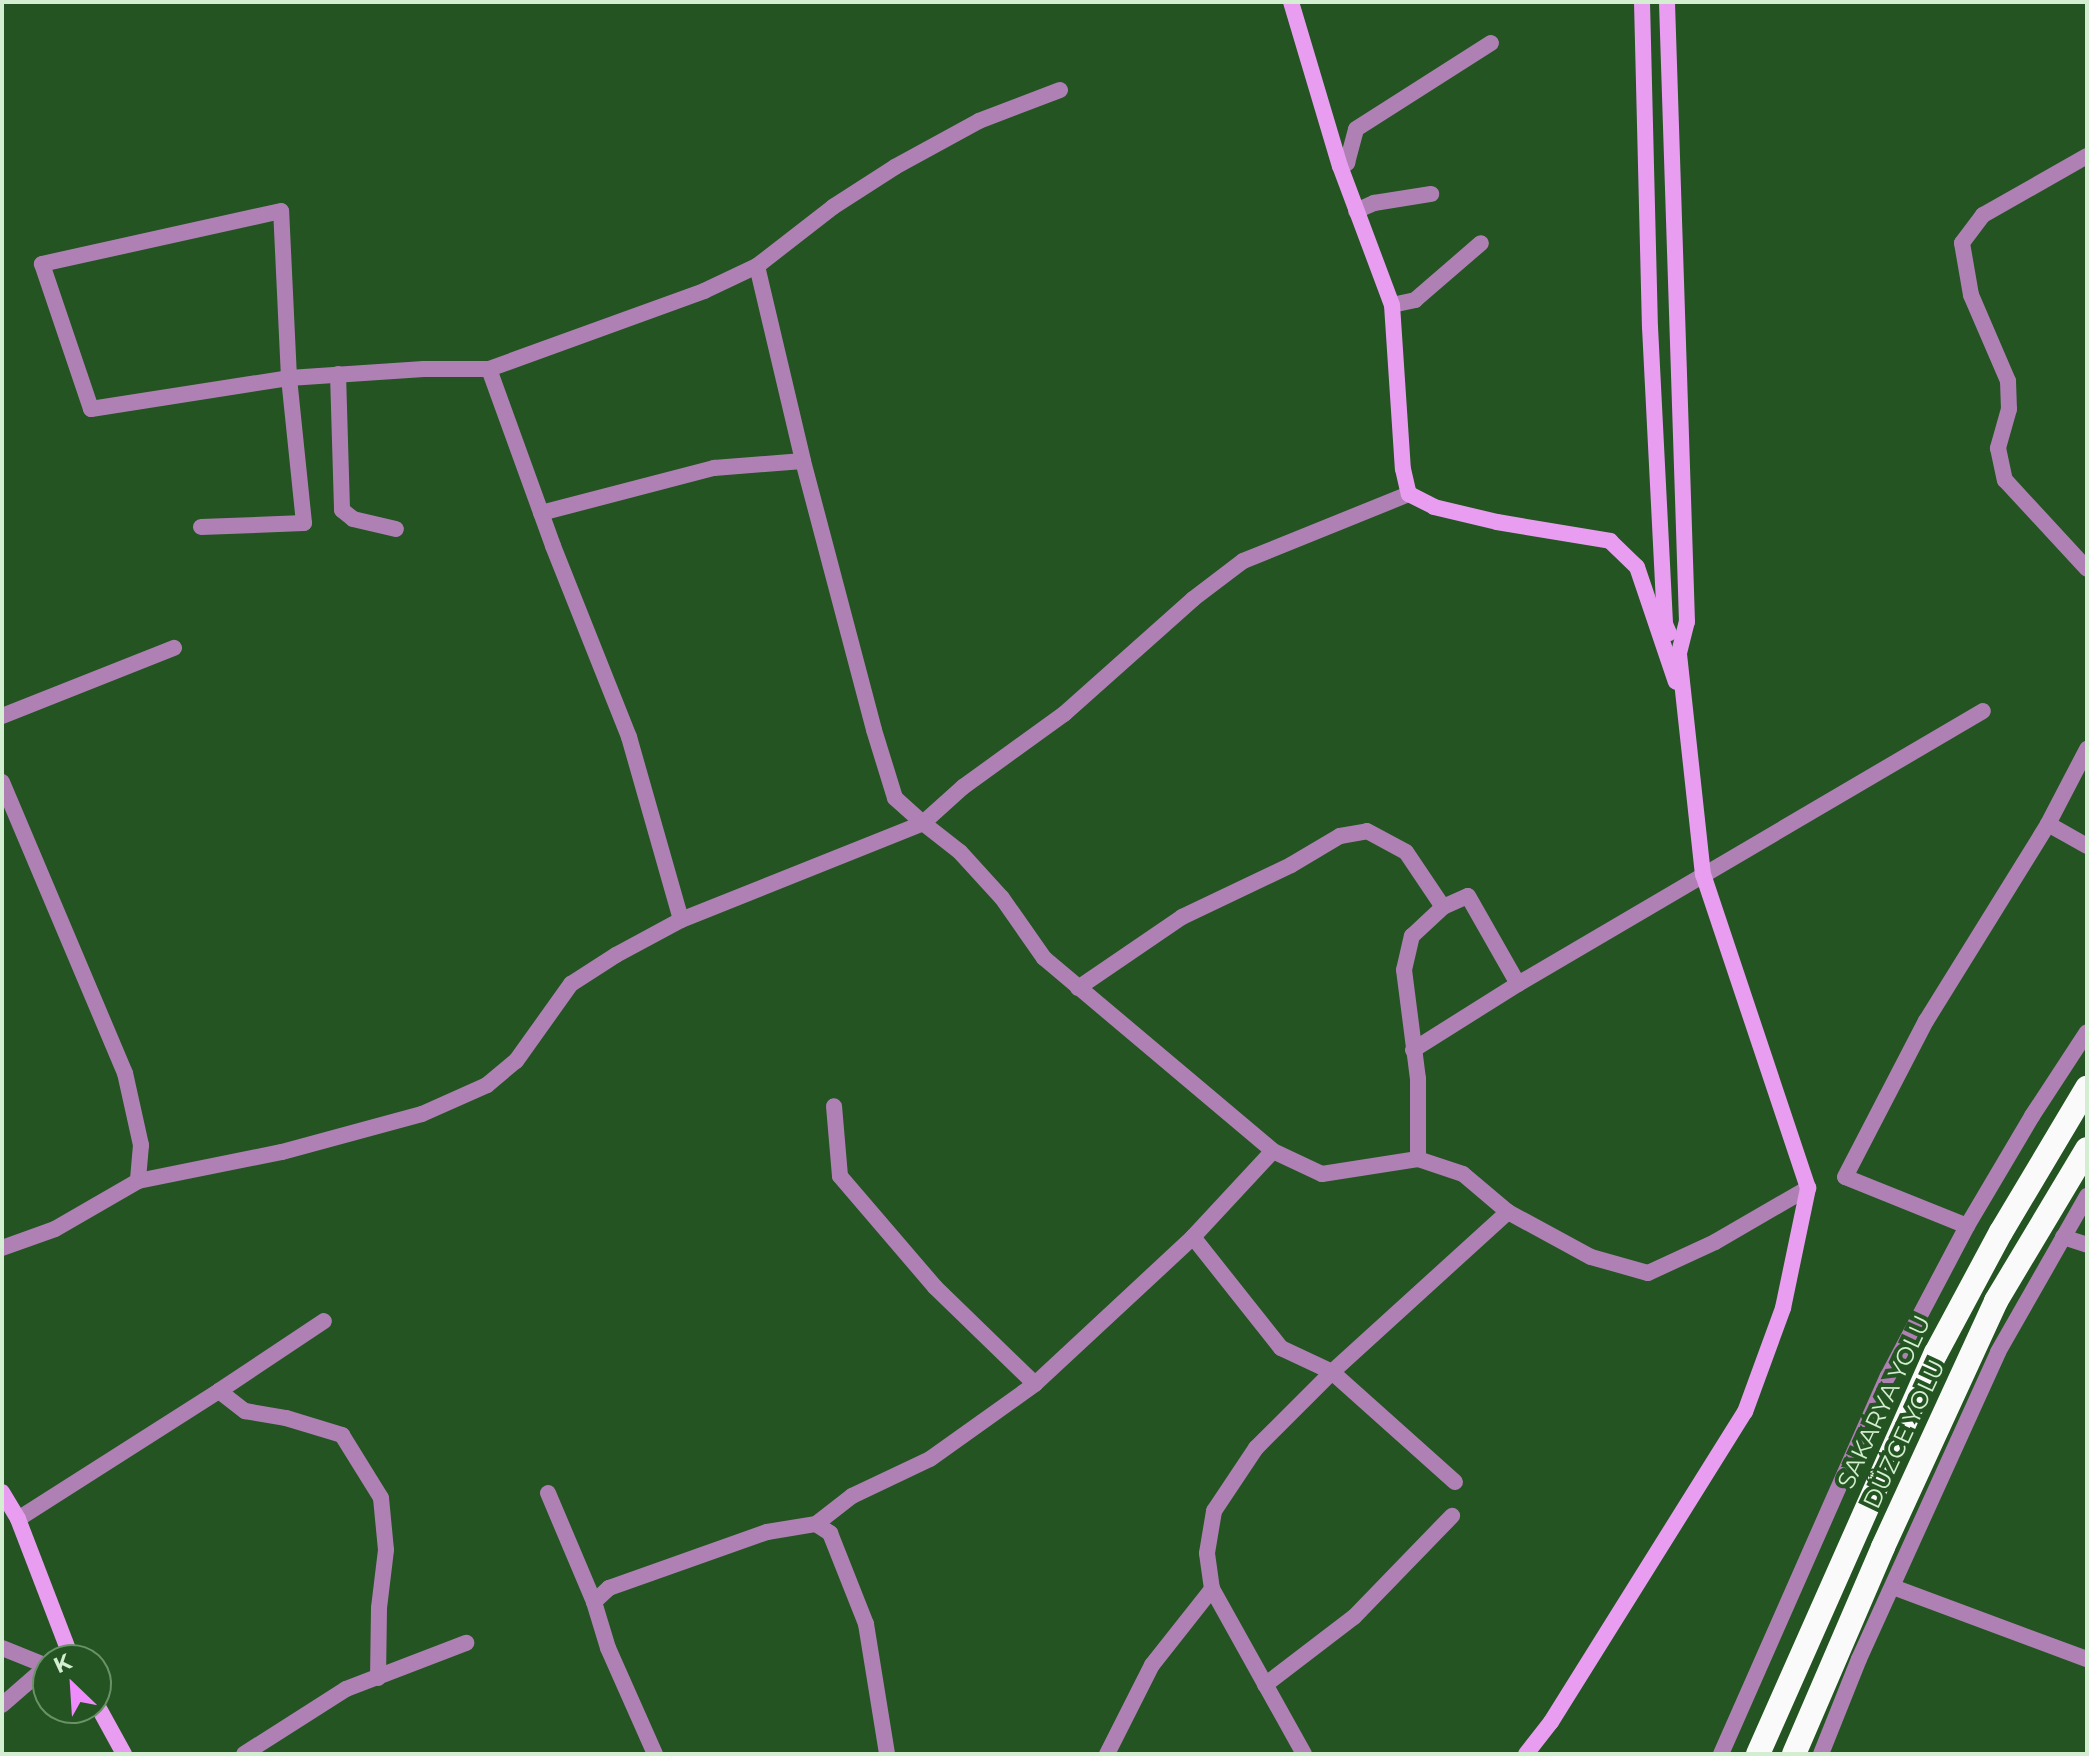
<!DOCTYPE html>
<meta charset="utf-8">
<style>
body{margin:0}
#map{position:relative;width:2089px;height:1756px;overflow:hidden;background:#235421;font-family:Montserrat,sans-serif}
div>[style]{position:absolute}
.street>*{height:16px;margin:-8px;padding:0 8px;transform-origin:8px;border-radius:8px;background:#af80b4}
.secondary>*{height:16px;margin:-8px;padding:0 8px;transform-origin:8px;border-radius:8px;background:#e89df1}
.highway>*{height:24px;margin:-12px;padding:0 12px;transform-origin:12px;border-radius:12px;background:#fafafa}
span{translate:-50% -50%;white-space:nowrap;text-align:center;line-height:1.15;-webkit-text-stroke:8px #235421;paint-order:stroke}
.street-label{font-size:24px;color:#d3eed0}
.frame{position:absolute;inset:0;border:4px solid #d3eed0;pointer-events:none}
.north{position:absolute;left:32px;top:1644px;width:80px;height:80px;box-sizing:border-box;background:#235421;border:2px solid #699267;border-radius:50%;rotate:335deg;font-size:22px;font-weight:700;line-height:32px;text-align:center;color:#d3eed0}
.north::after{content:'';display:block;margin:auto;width:28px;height:36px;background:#ed8cfa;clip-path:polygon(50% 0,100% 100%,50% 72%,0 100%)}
</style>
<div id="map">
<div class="street">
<div style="left:1060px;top:90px;width:87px;rotate:159.1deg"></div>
<div style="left:979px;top:121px;width:96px;rotate:151.3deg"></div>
<div style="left:895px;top:167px;width:74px;rotate:147.2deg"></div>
<div style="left:833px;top:207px;width:96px;rotate:142.2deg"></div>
<div style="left:757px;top:266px;width:200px;rotate:76.7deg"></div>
<div style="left:803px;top:461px;width:278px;rotate:75.2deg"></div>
<div style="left:874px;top:730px;width:71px;rotate:72.8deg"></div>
<div style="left:895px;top:798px;width:38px;rotate:42deg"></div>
<div style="left:923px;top:823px;width:54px;rotate:-42deg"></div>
<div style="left:963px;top:787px;width:125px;rotate:-35.9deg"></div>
<div style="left:1064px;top:714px;width:173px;rotate:-41.7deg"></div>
<div style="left:1193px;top:599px;width:63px;rotate:-37.2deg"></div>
<div style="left:1243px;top:561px;width:179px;rotate:-22deg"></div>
<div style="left:2087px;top:156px;width:120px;rotate:150.4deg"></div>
<div style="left:1983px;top:215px;width:35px;rotate:127deg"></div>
<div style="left:1962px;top:243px;width:53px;rotate:80.2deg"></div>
<div style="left:1971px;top:295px;width:94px;rotate:66.7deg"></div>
<div style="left:2008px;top:381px;width:28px;rotate:88deg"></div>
<div style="left:2009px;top:409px;width:41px;rotate:105.8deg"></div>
<div style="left:1998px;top:448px;width:33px;rotate:78deg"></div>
<div style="left:2005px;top:480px;width:121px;rotate:47.3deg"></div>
<div style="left:1340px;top:166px;width:8px;rotate:-23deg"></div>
<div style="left:1347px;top:163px;width:35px;rotate:-75deg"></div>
<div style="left:1356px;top:129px;width:160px;rotate:-32.5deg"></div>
<div style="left:1356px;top:211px;width:20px;rotate:-24deg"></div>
<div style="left:1374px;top:203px;width:58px;rotate:-9deg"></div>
<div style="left:1392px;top:305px;width:24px;rotate:-12deg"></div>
<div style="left:1415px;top:300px;width:87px;rotate:-40.8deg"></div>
<div style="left:489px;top:369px;width:188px;rotate:70.1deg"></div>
<div style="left:553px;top:546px;width:206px;rotate:68.3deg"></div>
<div style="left:629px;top:737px;width:190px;rotate:74.1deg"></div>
<div style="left:338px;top:374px;width:136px;rotate:88.3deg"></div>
<div style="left:342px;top:510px;width:14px;rotate:39deg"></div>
<div style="left:353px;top:519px;width:44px;rotate:13.1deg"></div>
<div style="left:541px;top:513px;width:179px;rotate:-14.6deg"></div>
<div style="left:714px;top:468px;width:89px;rotate:-4.5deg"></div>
<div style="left:201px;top:527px;width:103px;rotate:-2.2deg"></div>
<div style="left:304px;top:523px;width:146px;rotate:-95.9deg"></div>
<div style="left:289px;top:378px;width:167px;rotate:-92.7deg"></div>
<div style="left:281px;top:211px;width:245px;rotate:167.5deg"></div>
<div style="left:42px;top:264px;width:153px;rotate:71.3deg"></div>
<div style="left:91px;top:409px;width:200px;rotate:-8.9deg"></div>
<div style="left:289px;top:378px;width:135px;rotate:-3.8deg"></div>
<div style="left:424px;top:369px;width:65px"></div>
<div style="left:489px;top:369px;width:229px;rotate:-19.9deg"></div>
<div style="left:704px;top:291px;width:59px;rotate:-25.3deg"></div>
<div style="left:2px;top:716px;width:185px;rotate:-21.6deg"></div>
<div style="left:2px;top:782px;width:316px;rotate:67.1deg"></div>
<div style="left:125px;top:1073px;width:74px;rotate:77.5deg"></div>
<div style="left:141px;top:1145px;width:36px;rotate:95deg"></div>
<div style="left:2048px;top:824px;width:45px;rotate:29.4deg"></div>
<div style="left:1078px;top:988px;width:126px;rotate:-34.3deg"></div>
<div style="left:1182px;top:917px;width:121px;rotate:-25.5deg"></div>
<div style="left:1291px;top:865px;width:57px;rotate:-30.6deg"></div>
<div style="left:1340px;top:836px;width:27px;rotate:-10deg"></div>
<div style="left:1367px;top:831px;width:44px;rotate:28.3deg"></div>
<div style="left:1406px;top:852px;width:66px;rotate:56.1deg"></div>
<div style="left:1413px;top:1050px;width:124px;rotate:-32.2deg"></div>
<div style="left:1418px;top:1159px;width:80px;rotate:-90deg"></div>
<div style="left:1418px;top:1079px;width:110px;rotate:-97.3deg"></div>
<div style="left:1404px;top:970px;width:35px;rotate:-77deg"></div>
<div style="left:1412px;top:936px;width:42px;rotate:-43.1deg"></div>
<div style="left:1443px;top:907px;width:27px;rotate:-24deg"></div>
<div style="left:1468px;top:896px;width:101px;rotate:60.4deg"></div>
<div style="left:1518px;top:984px;width:539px;rotate:-30.42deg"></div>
<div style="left:1967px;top:1226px;width:131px;rotate:-158.1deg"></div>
<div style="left:1845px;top:1177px;width:176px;rotate:-62.6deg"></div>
<div style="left:1926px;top:1021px;width:232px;rotate:-58.2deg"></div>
<div style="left:2048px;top:824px;width:85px;rotate:-62.5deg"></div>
<div style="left:1193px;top:1237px;width:142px;rotate:51.6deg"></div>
<div style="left:1281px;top:1348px;width:56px;rotate:25.2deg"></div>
<div style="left:1332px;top:1372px;width:165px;rotate:41.8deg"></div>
<div style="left:2063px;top:1237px;width:25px;rotate:18deg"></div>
<div style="left:2px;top:1248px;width:56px;rotate:-19.7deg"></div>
<div style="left:55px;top:1229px;width:96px;rotate:-30deg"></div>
<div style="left:138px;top:1181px;width:147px;rotate:-11.4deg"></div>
<div style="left:282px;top:1152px;width:145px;rotate:-15.2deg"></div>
<div style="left:422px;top:1114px;width:71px;rotate:-24deg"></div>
<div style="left:487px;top:1085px;width:38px;rotate:-40deg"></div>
<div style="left:516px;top:1061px;width:95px;rotate:-54.5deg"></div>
<div style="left:571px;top:984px;width:54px;rotate:-32.8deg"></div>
<div style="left:616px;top:955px;width:74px;rotate:-28.3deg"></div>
<div style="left:681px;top:920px;width:261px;rotate:-21.8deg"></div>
<div style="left:923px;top:823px;width:47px;rotate:38.1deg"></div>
<div style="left:960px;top:852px;width:62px;rotate:47.6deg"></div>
<div style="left:1002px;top:898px;width:73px;rotate:55deg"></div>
<div style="left:1044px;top:958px;width:299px;rotate:40.1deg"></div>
<div style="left:1273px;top:1151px;width:54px;rotate:25.1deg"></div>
<div style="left:1322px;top:1174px;width:97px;rotate:-8.9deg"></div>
<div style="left:1418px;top:1159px;width:47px;rotate:18.4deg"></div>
<div style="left:1463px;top:1174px;width:59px;rotate:40.2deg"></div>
<div style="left:1508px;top:1212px;width:94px;rotate:28.5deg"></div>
<div style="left:1591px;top:1257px;width:59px;rotate:15.7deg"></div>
<div style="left:1648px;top:1273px;width:74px;rotate:-24.8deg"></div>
<div style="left:1715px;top:1242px;width:108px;rotate:-30.1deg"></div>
<div style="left:1035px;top:1384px;width:216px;rotate:-42.9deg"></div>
<div style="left:1193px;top:1237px;width:117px;rotate:-47.1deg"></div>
<div style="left:219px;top:1391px;width:126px;rotate:-33.7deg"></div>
<div style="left:548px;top:1493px;width:118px;rotate:67.1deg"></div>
<div style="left:18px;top:1519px;width:238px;rotate:-32.5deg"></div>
<div style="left:219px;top:1391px;width:33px;rotate:38deg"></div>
<div style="left:245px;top:1411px;width:42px;rotate:9.7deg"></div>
<div style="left:286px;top:1418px;width:59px;rotate:16.9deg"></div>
<div style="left:342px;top:1435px;width:74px;rotate:58.2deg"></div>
<div style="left:381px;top:1498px;width:52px;rotate:84.5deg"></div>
<div style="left:386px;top:1550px;width:58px;rotate:96.9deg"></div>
<div style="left:379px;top:1608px;width:70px;rotate:90.8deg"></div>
<div style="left:816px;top:1524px;width:46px;rotate:-37.9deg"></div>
<div style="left:852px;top:1496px;width:86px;rotate:-25.4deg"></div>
<div style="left:930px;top:1459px;width:129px;rotate:-35.5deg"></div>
<div style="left:1035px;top:1384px;width:139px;rotate:-135.9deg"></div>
<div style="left:935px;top:1287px;width:146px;rotate:-130.6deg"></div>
<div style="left:840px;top:1176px;width:70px;rotate:-94.9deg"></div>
<div style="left:1893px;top:1587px;width:207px;rotate:20.4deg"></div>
<div style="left:2px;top:1648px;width:48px;rotate:21.8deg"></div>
<div style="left:1265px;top:1685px;width:112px;rotate:-37.4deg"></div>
<div style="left:1354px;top:1617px;width:141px;rotate:-45.9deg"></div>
<div style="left:2px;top:1705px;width:61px;rotate:-41deg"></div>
<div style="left:244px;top:1754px;width:121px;rotate:-32.5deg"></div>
<div style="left:346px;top:1689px;width:129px;rotate:-21deg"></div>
<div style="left:655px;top:1754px;width:116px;rotate:-113.9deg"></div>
<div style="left:608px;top:1648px;width:48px;rotate:-106.9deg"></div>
<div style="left:594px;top:1602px;width:21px;rotate:-43deg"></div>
<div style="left:609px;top:1588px;width:168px;rotate:-19.5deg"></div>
<div style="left:767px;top:1532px;width:50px;rotate:-9.3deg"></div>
<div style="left:816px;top:1524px;width:17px;rotate:33deg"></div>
<div style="left:830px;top:1533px;width:98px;rotate:68.4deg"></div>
<div style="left:866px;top:1624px;width:132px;rotate:80.8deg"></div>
<div style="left:1107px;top:1754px;width:100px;rotate:-63.2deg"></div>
<div style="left:1152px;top:1665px;width:97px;rotate:-51.7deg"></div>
<div style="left:1304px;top:1754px;width:189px;rotate:-119.1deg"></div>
<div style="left:1212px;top:1589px;width:36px;rotate:-98deg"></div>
<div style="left:1207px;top:1553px;width:43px;rotate:-80.5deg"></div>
<div style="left:1214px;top:1511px;width:76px;rotate:-56.3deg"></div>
<div style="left:1256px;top:1448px;width:107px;rotate:-45deg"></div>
<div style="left:1332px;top:1372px;width:238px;rotate:-42.3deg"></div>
<div style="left:1721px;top:1754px;width:413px;rotate:-66.2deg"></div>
<div style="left:1888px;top:1376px;width:170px;rotate:-62.2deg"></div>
<div style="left:1967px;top:1226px;width:128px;rotate:-59.4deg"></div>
<div style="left:2032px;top:1116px;width:100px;rotate:-56.8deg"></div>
<div style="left:1821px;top:1754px;width:102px;rotate:-68.2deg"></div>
<div style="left:1859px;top:1659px;width:337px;rotate:-65.6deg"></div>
<div style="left:1998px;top:1352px;width:180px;rotate:-60.3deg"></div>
</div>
<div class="secondary">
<div style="left:1291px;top:2px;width:171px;rotate:73.4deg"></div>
<div style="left:1340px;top:166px;width:148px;rotate:69.5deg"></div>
<div style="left:1392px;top:305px;width:164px;rotate:86.2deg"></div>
<div style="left:1403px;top:469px;width:26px;rotate:77deg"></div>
<div style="left:1409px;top:494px;width:28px;rotate:27deg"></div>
<div style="left:1434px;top:507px;width:65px;rotate:13.4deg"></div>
<div style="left:1497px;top:522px;width:115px;rotate:9.5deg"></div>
<div style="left:1610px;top:541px;width:37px;rotate:44deg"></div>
<div style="left:1637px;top:567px;width:121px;rotate:71.3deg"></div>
<div style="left:1642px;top:2px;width:325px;rotate:88.6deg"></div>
<div style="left:1650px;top:327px;width:297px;rotate:87.1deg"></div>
<div style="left:1665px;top:624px;width:10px;rotate:66deg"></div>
<div style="left:2px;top:1492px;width:31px;rotate:59deg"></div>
<div style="left:18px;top:1519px;width:151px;rotate:69deg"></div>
<div style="left:96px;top:1703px;width:58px;rotate:61.2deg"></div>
<div style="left:1526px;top:1754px;width:41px;rotate:-52deg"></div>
<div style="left:1551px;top:1722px;width:366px;rotate:-58deg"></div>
<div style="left:1745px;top:1412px;width:111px;rotate:-69.9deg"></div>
<div style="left:1783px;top:1308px;width:123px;rotate:-78.2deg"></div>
<div style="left:1808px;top:1188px;width:330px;rotate:-108.5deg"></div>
<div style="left:1703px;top:875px;width:223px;rotate:-96.2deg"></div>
<div style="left:1679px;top:653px;width:32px;rotate:-76deg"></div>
<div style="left:1687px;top:622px;width:620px;rotate:-91.85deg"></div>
</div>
<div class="highway">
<div style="left:1758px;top:1754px;width:439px;rotate:-66.1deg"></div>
<div style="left:1936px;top:1353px;width:137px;rotate:-61.8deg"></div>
<div style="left:2001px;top:1232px;width:168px;rotate:-59.2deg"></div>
<div style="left:1794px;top:1754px;width:225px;rotate:-66.7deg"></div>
<div style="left:1883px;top:1547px;width:271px;rotate:-65.3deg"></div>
<div style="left:1996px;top:1301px;width:177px;rotate:-59.1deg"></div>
</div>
<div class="street-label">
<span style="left:1884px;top:1402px;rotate:-65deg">SAKARYA YOLU</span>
<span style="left:1904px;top:1434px;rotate:-65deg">DÜZCE YOLU</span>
</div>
<div class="frame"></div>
<div class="north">K</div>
</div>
